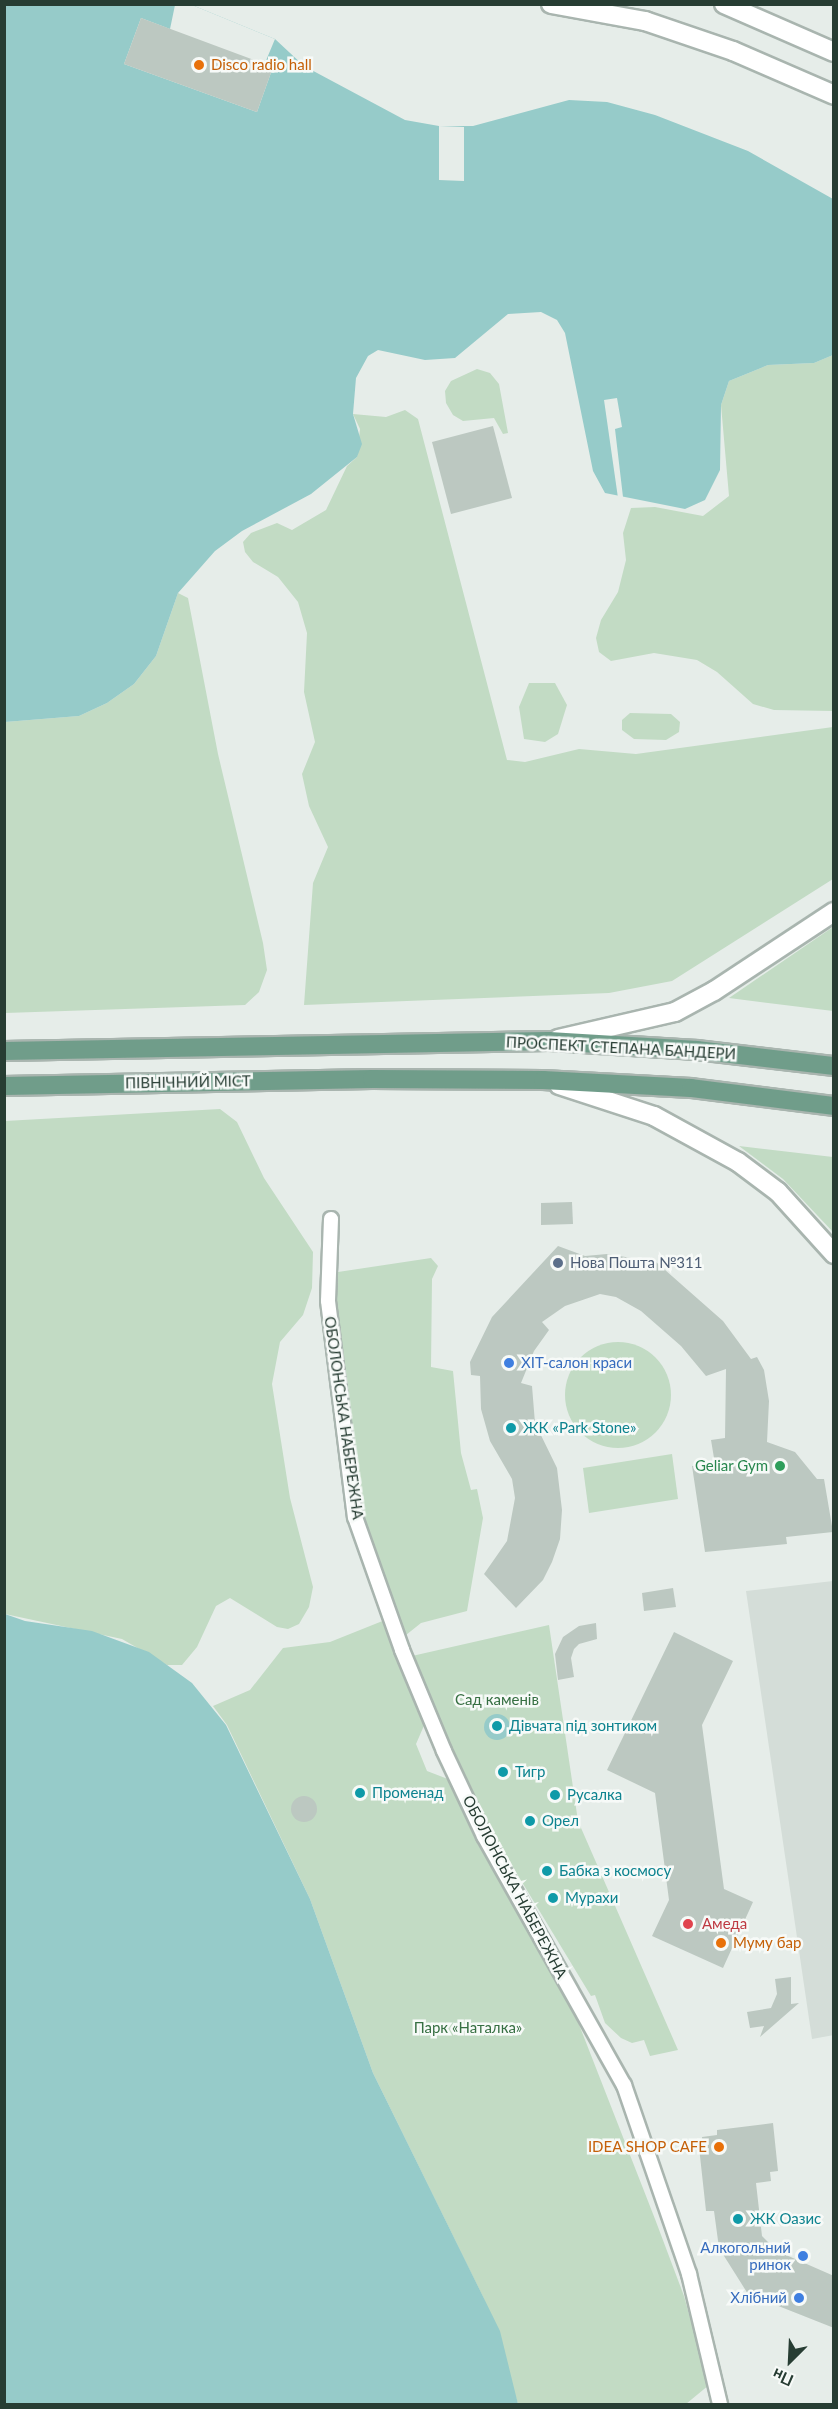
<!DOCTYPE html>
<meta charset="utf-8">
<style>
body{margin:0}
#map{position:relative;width:838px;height:2409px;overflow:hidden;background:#e6ede9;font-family:Lato,sans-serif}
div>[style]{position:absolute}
.built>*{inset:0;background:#d4ddd8}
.green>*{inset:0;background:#c2dbc4}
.round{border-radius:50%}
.water>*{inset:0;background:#96cbc9}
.pier>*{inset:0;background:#e6ede9}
.building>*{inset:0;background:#bcc8c1}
.roads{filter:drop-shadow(2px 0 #a9b5af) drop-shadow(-2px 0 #a9b5af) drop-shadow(0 2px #a9b5af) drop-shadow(0 -2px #a9b5af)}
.pedestrian>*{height:14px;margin:-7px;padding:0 7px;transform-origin:7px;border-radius:7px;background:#fff}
.secondary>*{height:18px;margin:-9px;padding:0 9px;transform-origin:9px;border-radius:9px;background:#fff}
.primary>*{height:18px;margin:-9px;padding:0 9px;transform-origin:9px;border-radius:9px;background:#709d8a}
.dots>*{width:16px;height:16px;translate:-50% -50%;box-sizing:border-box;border:3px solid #f7faf8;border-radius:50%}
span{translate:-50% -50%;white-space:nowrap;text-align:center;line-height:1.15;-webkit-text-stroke:5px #f7faf8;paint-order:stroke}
.food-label{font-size:15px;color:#c56008}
.left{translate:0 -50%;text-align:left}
.right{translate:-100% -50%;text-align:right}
.street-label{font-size:15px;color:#273d33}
.service-label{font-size:15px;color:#4e5e75}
.shop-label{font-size:15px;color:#366cbe}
.culture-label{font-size:15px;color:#0d838f}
.leisure-label{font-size:15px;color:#27864d}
.park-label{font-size:15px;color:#366f42}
.health-label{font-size:15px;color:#be3a42}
.frame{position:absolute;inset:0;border:6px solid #273d33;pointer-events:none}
.north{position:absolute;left:760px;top:2331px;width:60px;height:60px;-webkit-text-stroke:4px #f7faf8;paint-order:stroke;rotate:204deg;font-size:16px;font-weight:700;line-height:24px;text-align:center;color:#273d33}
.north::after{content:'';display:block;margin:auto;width:21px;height:27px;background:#273d33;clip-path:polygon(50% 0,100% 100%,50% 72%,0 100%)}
</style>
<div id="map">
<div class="built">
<div style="clip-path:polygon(833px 1581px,834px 2035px,812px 2039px,746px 1591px)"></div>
</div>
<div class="green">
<div style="clip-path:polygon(833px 355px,833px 711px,774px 710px,753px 704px,717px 672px,697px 660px,654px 653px,611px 661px,599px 652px,596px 638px,601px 620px,618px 592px,626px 560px,623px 533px,631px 508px,655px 507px,703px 516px,729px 496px,721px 405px,729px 381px,768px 365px,814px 363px)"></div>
<div style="clip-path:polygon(477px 369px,490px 373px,499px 384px,508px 433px,503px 434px,494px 418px,463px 421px,453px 415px,446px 403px,445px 391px,451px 381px)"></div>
<div style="clip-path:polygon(405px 410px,418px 419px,507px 760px,525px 762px,579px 749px,636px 754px,833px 727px,833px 879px,672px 981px,609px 993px,304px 1005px,313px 883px,328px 847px,309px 806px,302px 774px,315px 742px,304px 692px,307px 633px,298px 602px,278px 577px,253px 562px,245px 552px,243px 542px,251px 533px,277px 523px,292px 530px,326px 510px,347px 466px,357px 457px,360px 429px,353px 414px,386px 417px)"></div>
<div style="clip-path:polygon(178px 593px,188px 598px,218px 754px,263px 943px,267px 970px,259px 992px,245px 1005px,5px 1013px,5px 722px,79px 716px,107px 703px,134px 684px,156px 656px)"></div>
<div style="clip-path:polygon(529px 683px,555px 683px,567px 705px,558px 734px,545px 742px,524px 739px,519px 707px)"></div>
<div style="clip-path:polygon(630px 713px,671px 714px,680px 722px,679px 732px,666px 740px,634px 739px,622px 730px,622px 720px)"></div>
<div style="clip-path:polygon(833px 927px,833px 1011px,729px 998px)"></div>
<div style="clip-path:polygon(220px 1109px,237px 1122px,264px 1178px,313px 1252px,312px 1288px,303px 1315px,280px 1342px,272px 1384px,290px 1498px,313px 1587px,309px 1607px,299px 1624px,288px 1629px,277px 1627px,230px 1598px,216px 1606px,197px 1647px,182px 1665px,167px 1665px,122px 1639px,5px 1614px,5px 1121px)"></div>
<div style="clip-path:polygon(739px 1146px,833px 1157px,833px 1232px,783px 1179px)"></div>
<div style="clip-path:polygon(431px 1258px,438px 1266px,432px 1279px,431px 1367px,453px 1371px,461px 1453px,471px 1490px,477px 1489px,483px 1518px,467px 1611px,421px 1623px,406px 1635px,360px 1516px,331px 1297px,338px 1272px)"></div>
<div class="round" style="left:565px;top:1342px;width:106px;height:106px"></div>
<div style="clip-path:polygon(672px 1454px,678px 1499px,589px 1513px,583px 1468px)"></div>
<div style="clip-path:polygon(385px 1620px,426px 1721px,416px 1744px,427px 1771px,453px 1781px,562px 1981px,655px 2219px,684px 2296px,709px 2385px,686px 2404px,518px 2404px,483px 2297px,373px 2073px,310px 1899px,227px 1725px,213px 1706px,250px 1690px,283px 1648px,330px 1642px)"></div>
<div style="clip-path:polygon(549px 1625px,578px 1821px,678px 2050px,650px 2056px,644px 2040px,632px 2043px,621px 2038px,605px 2023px,595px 1995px,591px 1996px,482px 1816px,412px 1656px)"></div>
</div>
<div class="water">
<div style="clip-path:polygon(5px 5px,192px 5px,275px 39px,304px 66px,405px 120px,439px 126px,473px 126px,569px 100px,607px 102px,655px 115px,748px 151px,833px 199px,833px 355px,814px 363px,768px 365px,729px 381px,721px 405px,720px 470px,705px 500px,685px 509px,605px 493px,593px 471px,565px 333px,557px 320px,541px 312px,508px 314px,455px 358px,425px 360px,378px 350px,368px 356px,356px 378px,353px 414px,362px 444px,357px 457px,311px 494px,242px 531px,215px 551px,178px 593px,156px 656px,134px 684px,107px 703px,79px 716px,5px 722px)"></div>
<div style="clip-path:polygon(5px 1614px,25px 1621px,92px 1631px,149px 1652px,192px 1683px,226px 1725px,310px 1899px,373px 2073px,500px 2331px,518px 2404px,5px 2404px)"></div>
<div class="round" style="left:484px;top:1714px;width:26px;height:26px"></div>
</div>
<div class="pier">
<div style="clip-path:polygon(175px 5px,192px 5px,275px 39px,265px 63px,273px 67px,257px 112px,124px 64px,141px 18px,170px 29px)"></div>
<div style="clip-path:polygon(439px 126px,464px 127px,464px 181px,439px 180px)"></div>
<div style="clip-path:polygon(617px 398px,622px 427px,615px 429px,623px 497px,618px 498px,604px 400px)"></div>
</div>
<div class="building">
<div style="clip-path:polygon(141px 18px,273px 67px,257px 112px,124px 64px)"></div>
<div style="clip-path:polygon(493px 426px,512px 498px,451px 514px,432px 442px)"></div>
<div style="clip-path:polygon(572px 1202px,573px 1224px,541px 1225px,541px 1203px)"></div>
<div style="clip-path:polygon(558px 1246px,585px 1256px,607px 1254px,656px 1262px,723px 1321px,751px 1359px,757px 1357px,764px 1370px,769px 1401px,767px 1442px,795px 1452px,817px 1479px,824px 1479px,833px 1532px,786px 1537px,787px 1544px,705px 1552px,692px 1466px,715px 1464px,711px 1440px,725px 1438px,726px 1369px,706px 1376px,681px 1346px,641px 1311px,616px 1297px,600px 1294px,565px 1306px,542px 1322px,549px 1330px,534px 1351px,521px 1383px,532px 1386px,535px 1423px,557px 1468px,562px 1510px,560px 1539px,552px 1562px,543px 1580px,516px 1608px,484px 1574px,507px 1541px,515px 1498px,512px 1479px,490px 1441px,481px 1409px,480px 1376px,471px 1375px,470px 1362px,492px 1317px)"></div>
<div style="clip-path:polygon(673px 1588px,676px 1607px,644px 1611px,642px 1593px)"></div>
<div style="clip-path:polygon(596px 1623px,597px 1639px,579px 1644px,574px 1649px,571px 1658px,574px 1677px,558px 1680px,555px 1654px,563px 1637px,579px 1626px)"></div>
<div style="clip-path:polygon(674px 1632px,733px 1661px,702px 1725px,724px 1889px,753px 1902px,723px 1968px,652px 1936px,669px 1900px,655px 1793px,607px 1770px)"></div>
<div class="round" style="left:291px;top:1796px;width:26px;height:26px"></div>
<div style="clip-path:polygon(791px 1977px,791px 2004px,799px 2003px,760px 2037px,764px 2026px,750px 2028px,747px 2012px,771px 2008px,777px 1994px,775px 1979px)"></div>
<div style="clip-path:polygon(773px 2123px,778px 2171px,770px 2172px,771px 2181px,756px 2183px,762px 2236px,777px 2251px,834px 2276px,834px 2328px,748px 2294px,719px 2248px,714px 2211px,706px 2211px,699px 2147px,703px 2147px,702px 2137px,717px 2135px,717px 2130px)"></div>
</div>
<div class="roads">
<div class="pedestrian">
<div style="left:331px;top:1219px;width:82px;rotate:92.1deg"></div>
<div style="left:328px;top:1301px;width:218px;rotate:82.9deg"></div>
<div style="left:355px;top:1517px;width:141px;rotate:70.5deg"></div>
<div style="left:402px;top:1650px;width:109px;rotate:67.4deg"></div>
<div style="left:444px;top:1751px;width:94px;rotate:64.8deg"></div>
<div style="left:484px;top:1836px;width:286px;rotate:60.7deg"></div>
<div style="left:624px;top:2085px;width:200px;rotate:71deg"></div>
<div style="left:689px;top:2274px;width:134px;rotate:76.6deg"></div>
</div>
<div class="secondary">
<div style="left:551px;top:4px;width:96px;rotate:10.3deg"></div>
<div style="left:645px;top:21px;width:93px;rotate:18.8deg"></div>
<div style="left:733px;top:51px;width:110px;rotate:23.5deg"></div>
<div style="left:724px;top:4px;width:120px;rotate:23.6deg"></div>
<div style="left:558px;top:1039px;width:120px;rotate:-13deg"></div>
<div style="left:675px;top:1012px;width:44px;rotate:-28.3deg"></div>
<div style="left:714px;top:991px;width:144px;rotate:-33.4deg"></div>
<div style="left:559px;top:1085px;width:100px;rotate:18.1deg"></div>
<div style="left:654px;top:1116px;width:96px;rotate:28.7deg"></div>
<div style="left:738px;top:1162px;width:50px;rotate:36.9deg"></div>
<div style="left:778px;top:1192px;width:84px;rotate:47.9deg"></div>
</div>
<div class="primary">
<div style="left:4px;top:1051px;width:545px;rotate:-1.05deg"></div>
<div style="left:549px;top:1041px;width:148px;rotate:3.5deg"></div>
<div style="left:697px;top:1050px;width:138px;rotate:6.7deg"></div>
<div style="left:4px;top:1086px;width:368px;rotate:-1.1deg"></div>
<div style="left:372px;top:1079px;width:171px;rotate:0.3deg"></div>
<div style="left:543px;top:1080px;width:148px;rotate:3.1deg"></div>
<div style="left:691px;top:1088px;width:144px;rotate:7.2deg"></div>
</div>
</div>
<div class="dots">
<div style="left:199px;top:65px;background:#e8710a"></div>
<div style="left:558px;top:1263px;background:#5c6f8a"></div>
<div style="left:509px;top:1363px;background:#3f7fe0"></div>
<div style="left:511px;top:1428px;background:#0f9aa8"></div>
<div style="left:780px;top:1466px;background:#2e9e5b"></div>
<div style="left:497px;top:1726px;background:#0f9aa8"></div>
<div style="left:503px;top:1772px;background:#0f9aa8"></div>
<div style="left:360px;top:1793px;background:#0f9aa8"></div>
<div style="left:555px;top:1795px;background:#0f9aa8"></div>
<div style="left:530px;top:1821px;background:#0f9aa8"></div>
<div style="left:547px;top:1871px;background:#0f9aa8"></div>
<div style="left:553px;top:1898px;background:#0f9aa8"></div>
<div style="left:688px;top:1924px;background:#e0444e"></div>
<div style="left:721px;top:1943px;background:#e8710a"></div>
<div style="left:719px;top:2147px;background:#e8710a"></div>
<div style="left:738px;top:2219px;background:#0f9aa8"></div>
<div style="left:803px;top:2256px;background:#3f7fe0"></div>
<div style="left:799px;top:2298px;background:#3f7fe0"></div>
</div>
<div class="food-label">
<span class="left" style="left:211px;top:65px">Disco radio hall</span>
<span class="left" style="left:733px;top:1943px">Муму бар</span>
<span class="right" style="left:707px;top:2147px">IDEA SHOP CAFE</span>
</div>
<div class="street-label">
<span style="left:621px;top:1048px;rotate:3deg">ПРОСПЕКТ СТЕПАНА БАНДЕРИ</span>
<span style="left:188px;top:1082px;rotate:-1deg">ПІВНІЧНИЙ МІСТ</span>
<span style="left:344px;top:1418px;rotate:82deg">ОБОЛОНСЬКА НАБЕРЕЖНА</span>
<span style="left:515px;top:1887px;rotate:62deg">ОБОЛОНСЬКА НАБЕРЕЖНА</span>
</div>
<div class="service-label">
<span class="left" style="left:570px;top:1263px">Нова Пошта №311</span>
</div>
<div class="shop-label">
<span class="left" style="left:521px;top:1363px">ХІТ-салон краси</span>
<span class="right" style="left:791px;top:2256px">Алкогольний<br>ринок</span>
<span class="right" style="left:787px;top:2298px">Хлібний</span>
</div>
<div class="culture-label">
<span class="left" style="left:523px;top:1428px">ЖК «Park Stone»</span>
<span class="left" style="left:509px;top:1726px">Дівчата під зонтиком</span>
<span class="left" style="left:515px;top:1772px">Тигр</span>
<span class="left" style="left:372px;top:1793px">Променад</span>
<span class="left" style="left:567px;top:1795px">Русалка</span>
<span class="left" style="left:542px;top:1821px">Орел</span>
<span class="left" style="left:559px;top:1871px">Бабка з космосу</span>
<span class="left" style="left:565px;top:1898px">Мурахи</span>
<span class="left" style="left:750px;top:2219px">ЖК Оазис</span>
</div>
<div class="leisure-label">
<span class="right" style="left:768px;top:1466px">Geliar Gym</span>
</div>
<div class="park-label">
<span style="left:497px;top:1700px">Сад каменів</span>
<span style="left:468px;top:2028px">Парк «Наталка»</span>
</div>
<div class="health-label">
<span class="left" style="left:702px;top:1924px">Амеда</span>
</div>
<div class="frame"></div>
<div class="north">Пн</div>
</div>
